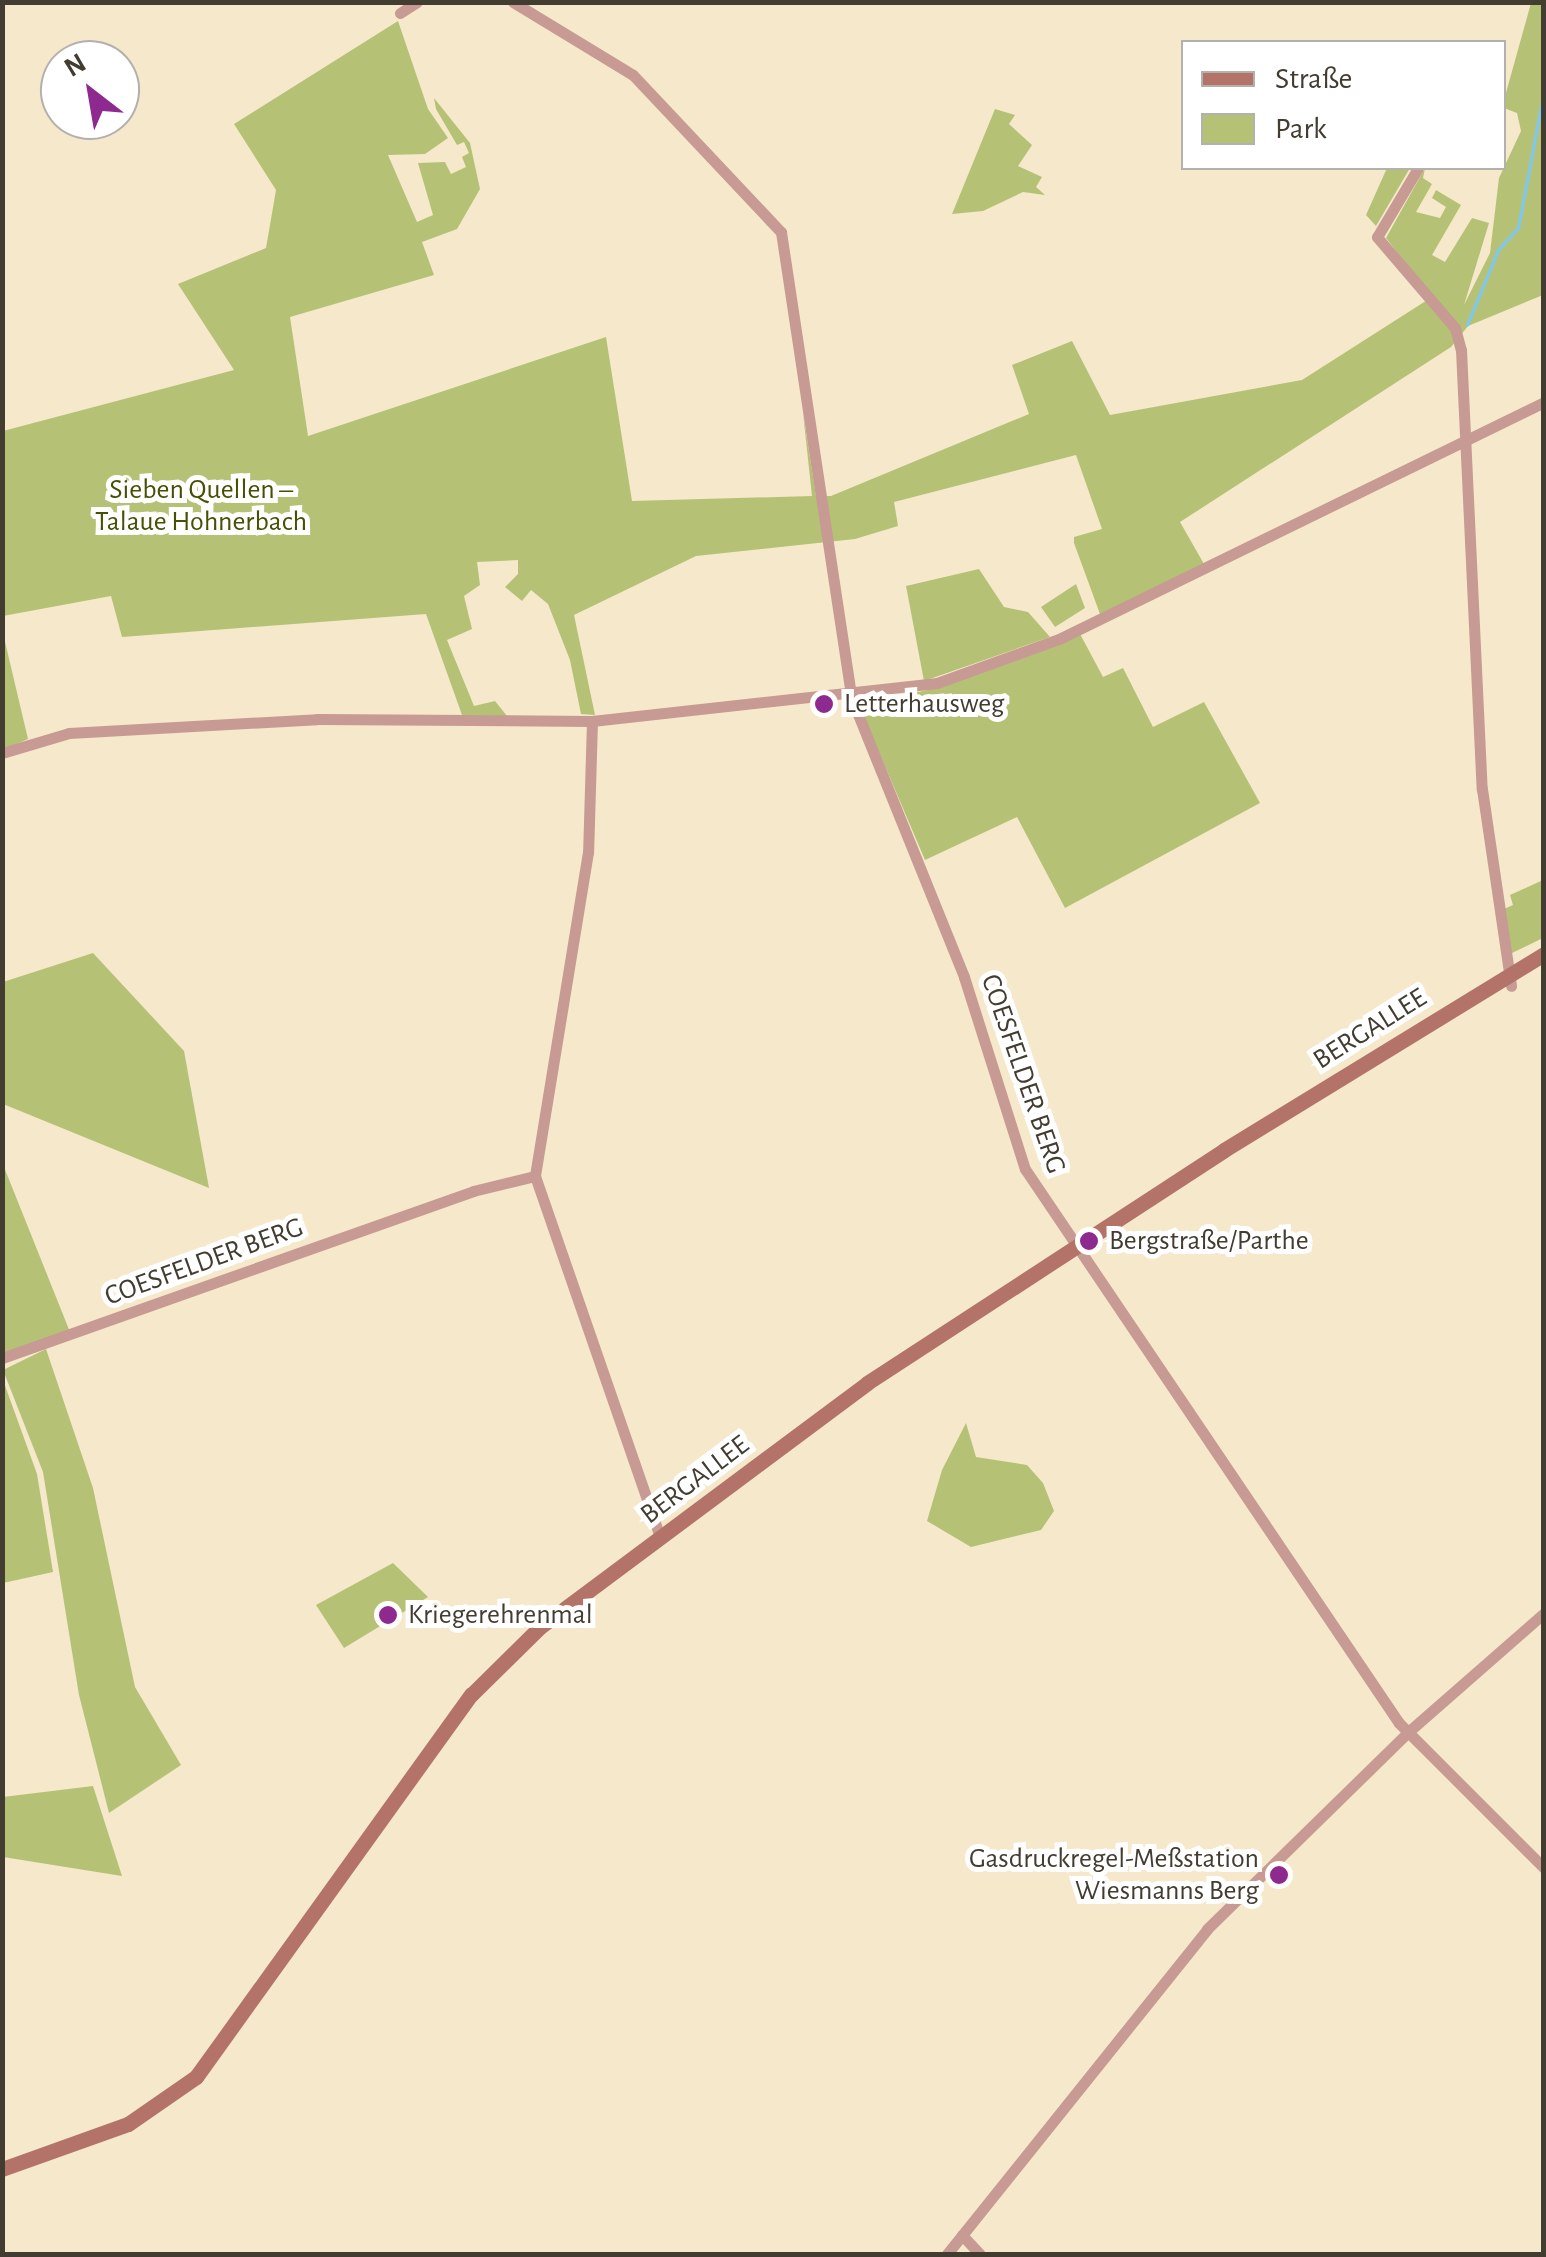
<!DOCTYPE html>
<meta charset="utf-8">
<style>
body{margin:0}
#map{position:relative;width:1546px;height:2257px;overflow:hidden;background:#f6e8cb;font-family:"Alegreya Sans",sans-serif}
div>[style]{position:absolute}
.green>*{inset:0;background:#b5c276}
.stream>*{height:2.5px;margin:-1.25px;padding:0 1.25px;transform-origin:1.25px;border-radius:1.25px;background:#7cc8f3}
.street>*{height:11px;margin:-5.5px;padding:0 5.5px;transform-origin:5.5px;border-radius:5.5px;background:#c79a93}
.secondary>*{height:15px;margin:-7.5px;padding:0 7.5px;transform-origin:7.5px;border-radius:7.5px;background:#b37369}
.dots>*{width:28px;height:28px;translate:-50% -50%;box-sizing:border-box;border:5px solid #fff;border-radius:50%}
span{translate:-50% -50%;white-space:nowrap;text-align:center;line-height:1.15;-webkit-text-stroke:10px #fff;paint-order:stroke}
.park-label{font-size:28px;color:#485004}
.poi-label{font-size:28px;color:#423c31}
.left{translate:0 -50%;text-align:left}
.right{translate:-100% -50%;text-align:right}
.street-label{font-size:28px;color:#423c31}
.frame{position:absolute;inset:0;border:5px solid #423c31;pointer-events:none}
.legend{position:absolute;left:1181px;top:40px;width:325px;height:130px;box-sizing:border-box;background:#fff;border:2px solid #b3b1ad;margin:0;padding:12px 18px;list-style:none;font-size:30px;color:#423c31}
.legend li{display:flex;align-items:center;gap:20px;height:50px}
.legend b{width:50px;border:2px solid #b3b1ad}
.north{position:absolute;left:40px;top:40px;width:100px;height:100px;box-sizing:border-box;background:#fff;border:2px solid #b3b1ad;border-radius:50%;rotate:329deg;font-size:28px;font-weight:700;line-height:40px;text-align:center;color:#423c31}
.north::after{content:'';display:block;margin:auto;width:35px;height:45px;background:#8e2990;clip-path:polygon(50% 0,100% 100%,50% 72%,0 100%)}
</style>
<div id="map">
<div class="green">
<div style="clip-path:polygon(1531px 3px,1543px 3px,1543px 295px,1468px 326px,1451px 347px,1180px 522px,1204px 564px,1100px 614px,1074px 543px,1074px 537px,1102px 529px,1076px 455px,894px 502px,898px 526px,855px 539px,696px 556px,574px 615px,595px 715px,581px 714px,570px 660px,548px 604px,531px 590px,522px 601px,505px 587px,518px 574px,518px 560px,477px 562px,480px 585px,464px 596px,472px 629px,447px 640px,474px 706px,495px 701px,507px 716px,462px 715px,426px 614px,122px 637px,111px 596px,3px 616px,3px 431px,234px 370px,178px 284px,266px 248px,276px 190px,234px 124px,398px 21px,428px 109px,448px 138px,425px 154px,388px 155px,417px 222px,433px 215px,418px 163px,445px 162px,451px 174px,466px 167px,462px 157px,469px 153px,464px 142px,457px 145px,436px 109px,434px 98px,470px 143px,480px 189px,457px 229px,422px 242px,434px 275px,290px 317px,308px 436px,606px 337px,632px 501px,812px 496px,803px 413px,816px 496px,831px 496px,1029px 414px,1012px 365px,1072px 341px,1110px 415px,1302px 380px,1432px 297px,1386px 238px,1425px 168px,1423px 178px,1432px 184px,1416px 212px,1440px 218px,1446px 207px,1432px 198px,1436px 190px,1461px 205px,1432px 255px,1445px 262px,1472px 218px,1489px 223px,1464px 305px,1490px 253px,1499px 178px,1521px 131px,1517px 113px,1504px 108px,1504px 100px)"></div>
<div style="clip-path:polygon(995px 109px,1015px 115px,1009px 124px,1032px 145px,1018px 166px,1042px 177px,1036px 187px,1045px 195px,1023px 192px,983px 211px,952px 214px)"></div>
<div style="clip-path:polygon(1387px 168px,1410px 168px,1376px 226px,1366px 215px)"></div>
<div style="clip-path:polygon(979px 569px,1004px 607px,1028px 612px,1050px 637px,924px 681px,906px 586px)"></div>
<div style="clip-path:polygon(1076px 584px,1085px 608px,1055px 627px,1041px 607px)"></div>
<div style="clip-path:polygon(2px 629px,28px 739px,3px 750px,2px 750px)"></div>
<div style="clip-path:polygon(1079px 632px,1103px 677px,1123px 668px,1153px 727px,1204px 702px,1260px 803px,1065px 908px,1017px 817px,925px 860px,859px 705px,941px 687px)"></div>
<div style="clip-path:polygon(1543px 880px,1543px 938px,1510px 954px,1502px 910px,1513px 905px,1510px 895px)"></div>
<div style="clip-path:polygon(93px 953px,184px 1051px,209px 1188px,3px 1104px,3px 982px)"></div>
<div style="clip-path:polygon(2px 1162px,70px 1332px,2px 1355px)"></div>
<div style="clip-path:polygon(46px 1349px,93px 1488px,135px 1687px,181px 1765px,109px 1813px,79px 1695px,43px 1472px,3px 1370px)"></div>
<div style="clip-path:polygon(3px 1380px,37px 1474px,53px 1572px,3px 1583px)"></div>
<div style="clip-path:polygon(966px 1423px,976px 1457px,1027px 1465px,1043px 1483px,1054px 1511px,1041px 1530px,971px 1547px,927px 1521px,942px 1470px)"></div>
<div style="clip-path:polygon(393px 1563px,428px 1597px,344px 1648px,316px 1605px)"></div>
<div style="clip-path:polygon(93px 1786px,122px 1876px,3px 1857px,3px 1797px)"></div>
</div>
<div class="stream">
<div style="left:1467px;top:325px;width:81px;rotate:-67.5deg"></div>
<div style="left:1498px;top:250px;width:30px;rotate:-48deg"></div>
<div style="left:1518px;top:228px;width:139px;rotate:-79.3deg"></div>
</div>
<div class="street">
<div style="left:513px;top:2px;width:140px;rotate:31.3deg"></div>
<div style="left:633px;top:75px;width:216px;rotate:46.7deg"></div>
<div style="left:781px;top:232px;width:470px;rotate:81.4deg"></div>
<div style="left:851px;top:697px;width:302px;rotate:68deg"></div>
<div style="left:964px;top:977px;width:201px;rotate:72.4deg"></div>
<div style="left:1025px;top:1169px;width:668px;rotate:55.98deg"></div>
<div style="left:1399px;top:1723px;width:205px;rotate:45deg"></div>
<div style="left:400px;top:13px;width:20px;rotate:-33deg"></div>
<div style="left:1418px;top:168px;width:80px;rotate:120.7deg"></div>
<div style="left:1377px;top:237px;width:120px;rotate:49.4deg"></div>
<div style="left:1455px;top:328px;width:23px;rotate:75deg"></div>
<div style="left:1461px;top:350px;width:440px;rotate:87.3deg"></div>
<div style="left:1482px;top:789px;width:199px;rotate:81.6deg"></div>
<div style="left:592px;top:721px;width:131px;rotate:91.7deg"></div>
<div style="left:588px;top:852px;width:328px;rotate:99.3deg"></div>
<div style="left:535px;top:1176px;width:382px;rotate:70.9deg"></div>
<div style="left:2px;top:753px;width:70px;rotate:-16.6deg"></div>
<div style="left:69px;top:733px;width:248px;rotate:-3.2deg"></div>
<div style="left:317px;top:719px;width:275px;rotate:0.4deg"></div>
<div style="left:592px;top:721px;width:347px;rotate:-6.3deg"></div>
<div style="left:937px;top:683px;width:132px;rotate:-19.9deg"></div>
<div style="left:1061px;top:638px;width:538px;rotate:-26.04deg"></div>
<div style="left:2px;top:1358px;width:500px;rotate:-19.5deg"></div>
<div style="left:473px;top:1191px;width:64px;rotate:-13.6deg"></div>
<div style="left:962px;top:2235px;width:26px;rotate:47deg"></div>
<div style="left:947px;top:2254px;width:416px;rotate:-51.3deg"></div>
<div style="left:1207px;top:1929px;width:280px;rotate:-44.4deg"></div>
<div style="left:1407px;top:1733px;width:182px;rotate:-41.2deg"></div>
</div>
<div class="secondary">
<div style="left:2px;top:2169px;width:134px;rotate:-19.7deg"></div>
<div style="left:128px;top:2124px;width:83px;rotate:-34.7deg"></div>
<div style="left:196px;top:2077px;width:471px;rotate:-54.3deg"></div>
<div style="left:471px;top:1695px;width:97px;rotate:-44.6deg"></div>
<div style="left:540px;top:1627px;width:408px;rotate:-36.7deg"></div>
<div style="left:867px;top:1383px;width:426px;rotate:-33.1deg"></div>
<div style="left:1224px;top:1150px;width:375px;rotate:-31.5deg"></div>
</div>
<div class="dots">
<div style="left:824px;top:704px;background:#8e2990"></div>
<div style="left:1089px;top:1241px;background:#8e2990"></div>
<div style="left:388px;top:1615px;background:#8e2990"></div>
<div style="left:1279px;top:1875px;background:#8e2990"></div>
</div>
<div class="park-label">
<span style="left:201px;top:506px">Sieben Quellen –<br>Talaue Hohnerbach</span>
</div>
<div class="poi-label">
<span class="left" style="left:844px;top:704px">Letterhausweg</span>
<span class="left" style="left:1109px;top:1241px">Bergstraße/Parthe</span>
<span class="left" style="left:408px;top:1615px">Kriegerehrenmal</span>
<span class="right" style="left:1259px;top:1875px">Gasdruckregel-Meßstation<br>Wiesmanns Berg</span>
</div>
<div class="street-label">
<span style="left:1370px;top:1029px;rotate:-32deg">BERGALLEE</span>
<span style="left:1023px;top:1074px;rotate:71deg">COESFELDER BERG</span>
<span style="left:204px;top:1262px;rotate:-20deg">COESFELDER BERG</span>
<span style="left:695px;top:1480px;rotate:-37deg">BERGALLEE</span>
</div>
<div class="frame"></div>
<ul class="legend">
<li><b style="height:12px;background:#b37369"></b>Straße</li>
<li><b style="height:28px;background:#b5c276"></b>Park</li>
</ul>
<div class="north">N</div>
</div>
